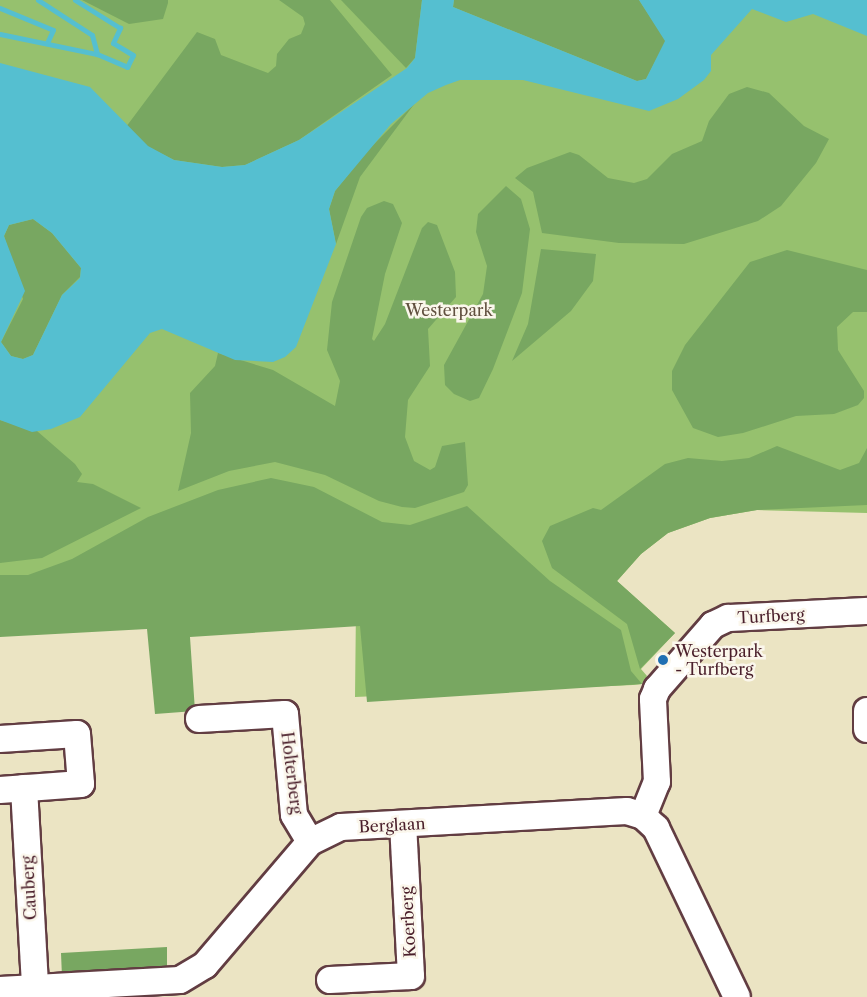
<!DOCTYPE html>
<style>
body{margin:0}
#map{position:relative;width:867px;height:997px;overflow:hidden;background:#ebe4c3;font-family:"Libre Caslon Text",serif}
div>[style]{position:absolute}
.green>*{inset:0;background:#96c16e}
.forest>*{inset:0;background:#78a761}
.water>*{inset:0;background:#55bfd0}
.stream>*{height:5px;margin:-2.5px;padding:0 2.5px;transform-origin:2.5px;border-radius:2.5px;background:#55bfd0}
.roads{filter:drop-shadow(2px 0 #623d42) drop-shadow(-2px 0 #623d42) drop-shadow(0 2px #623d42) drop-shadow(0 -2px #623d42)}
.minor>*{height:26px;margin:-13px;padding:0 13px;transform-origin:13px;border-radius:13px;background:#fff}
.dots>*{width:16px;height:16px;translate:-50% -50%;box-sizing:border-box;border:3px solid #fbf7ec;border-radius:50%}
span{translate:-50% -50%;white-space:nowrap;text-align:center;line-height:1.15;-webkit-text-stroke:5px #fbf7ec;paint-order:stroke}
.park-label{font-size:16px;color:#61503f}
.street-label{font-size:16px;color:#4a1f2b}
.poi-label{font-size:16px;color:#4a1f2b}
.left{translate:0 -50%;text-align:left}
</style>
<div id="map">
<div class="green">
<div style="clip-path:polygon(0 0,867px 0,867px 513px,757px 510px,710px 518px,668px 533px,641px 554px,617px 581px,675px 633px,641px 669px,647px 676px,642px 684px,633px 685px,355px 697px,356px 606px,0 612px)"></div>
</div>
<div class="forest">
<div style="clip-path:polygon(82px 0,168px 0,168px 3px,163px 19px,129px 24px)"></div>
<div style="clip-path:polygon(279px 0,330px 0,392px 75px,299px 140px,245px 165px,222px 167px,174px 160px,148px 147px,126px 127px,197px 32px,215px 39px,221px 55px,268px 73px,276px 66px,277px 54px,289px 39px,301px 34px,305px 24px,303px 17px)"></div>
<div style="clip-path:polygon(341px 0,422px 0,415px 58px,406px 68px)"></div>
<div style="clip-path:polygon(454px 0,639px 0,666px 41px,646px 79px,637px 81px,453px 7px)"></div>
<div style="clip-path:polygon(747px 87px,769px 93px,804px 126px,829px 139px,816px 163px,781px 206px,758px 221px,684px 244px,619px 243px,542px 233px,533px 192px,515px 178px,527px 168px,570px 152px,579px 155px,608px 178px,634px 183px,647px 179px,672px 154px,702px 141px,709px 121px,729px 94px)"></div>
<div style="clip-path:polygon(415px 103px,360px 177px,336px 244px,329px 209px,335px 191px,367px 151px)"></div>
<div style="clip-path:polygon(506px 186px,521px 199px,530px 229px,522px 293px,493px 369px,479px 398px,470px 401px,454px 394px,445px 385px,444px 365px,483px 294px,487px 266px,476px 232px,478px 214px)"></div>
<div style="clip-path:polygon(384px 201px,393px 204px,402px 223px,385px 274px,372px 339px,374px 341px,385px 324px,422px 228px,428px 222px,437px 225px,455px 272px,456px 297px,428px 329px,430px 366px,408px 400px,405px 437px,414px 461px,430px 470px,435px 467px,442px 446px,465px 442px,468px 485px,464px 492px,415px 508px,402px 507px,379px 501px,325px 475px,275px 462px,229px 471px,178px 491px,191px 433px,190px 393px,215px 366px,218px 353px,273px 370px,335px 406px,340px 381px,327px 350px,332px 302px,361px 217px,367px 208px)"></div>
<div style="clip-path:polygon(33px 219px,52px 233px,81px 268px,80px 277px,62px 295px,33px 355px,23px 359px,11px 356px,1px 342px,23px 299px,4px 236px,9px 225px)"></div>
<div style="clip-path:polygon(541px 249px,596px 254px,593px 281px,571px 311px,512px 361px,528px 324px)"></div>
<div style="clip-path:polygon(787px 250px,867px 270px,867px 312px,853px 312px,837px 327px,838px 350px,864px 391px,864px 398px,858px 405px,834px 414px,796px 416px,743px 433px,718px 437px,693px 428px,672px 390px,672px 371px,685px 345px,750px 262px)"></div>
<div style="clip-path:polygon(0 420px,37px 431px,75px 464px,82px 474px,77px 482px,93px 484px,141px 508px,42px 558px,0 563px)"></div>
<div style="clip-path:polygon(777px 446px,840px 470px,859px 463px,867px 448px,867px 505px,757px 510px,710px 518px,668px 533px,641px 554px,617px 581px,675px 633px,640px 669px,627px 624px,552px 568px,542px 541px,550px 526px,593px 508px,601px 510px,665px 464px,688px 458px,722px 461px,749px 458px)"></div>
<div style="clip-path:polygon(271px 478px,314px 487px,382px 522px,410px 525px,467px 506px,550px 581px,621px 630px,631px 671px,642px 684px,367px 702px,360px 626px,190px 637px,195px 711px,155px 714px,147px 629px,0 637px,0 575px,28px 575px,72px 559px,148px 517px,218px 490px)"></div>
<div style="clip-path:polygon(167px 947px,167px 971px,62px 977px,61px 953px)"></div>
</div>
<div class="water">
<div style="clip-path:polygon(evenodd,422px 0,454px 0,453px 7px,637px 81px,646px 79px,665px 41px,639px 0,867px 0,867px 36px,813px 14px,786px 22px,752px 9px,711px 55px,711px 71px,704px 80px,678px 99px,649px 111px,523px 80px,460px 80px,446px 85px,428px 93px,391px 124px,335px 191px,329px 209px,336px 244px,296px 347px,285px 357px,273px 362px,235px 360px,162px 329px,150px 333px,80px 417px,51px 429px,32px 432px,0 420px,0 63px,90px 87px,148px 146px,174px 160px,222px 167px,245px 165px,299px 140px,407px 68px,415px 58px,422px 0,33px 219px,52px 233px,81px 268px,80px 278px,62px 295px,33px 355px,23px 359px,11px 356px,1px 342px,25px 291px,4px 236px,9px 225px,33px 219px)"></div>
</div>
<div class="stream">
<div style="left:38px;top:0;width:64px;rotate:32.9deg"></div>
<div style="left:92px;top:35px;width:20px;rotate:75deg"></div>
<div style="left:0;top:8px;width:57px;rotate:22.5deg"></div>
<div style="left:53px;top:30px;width:14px;rotate:115deg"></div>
<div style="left:0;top:34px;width:99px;rotate:11.7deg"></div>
<div style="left:97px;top:54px;width:33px;rotate:23deg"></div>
<div style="left:127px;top:67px;width:13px;rotate:-63deg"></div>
<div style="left:133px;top:55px;width:23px;rotate:-149deg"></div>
<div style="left:113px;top:43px;width:17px;rotate:-65deg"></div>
<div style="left:120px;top:28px;width:53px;rotate:-148.1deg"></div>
</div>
<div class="roads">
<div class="minor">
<div style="left:867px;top:711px;width:18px;rotate:90deg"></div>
<div style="left:199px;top:719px;width:86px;rotate:-3.3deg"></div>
<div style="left:285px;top:714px;width:101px;rotate:84.9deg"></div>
<div style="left:294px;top:815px;width:31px;rotate:59deg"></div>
<div style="left:0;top:739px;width:77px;rotate:-3.7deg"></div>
<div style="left:77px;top:734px;width:50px;rotate:85.4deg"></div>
<div style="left:81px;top:784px;width:81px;rotate:175.8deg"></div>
<div style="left:24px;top:788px;width:199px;rotate:86.8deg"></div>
<div style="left:643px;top:816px;width:37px;rotate:-68deg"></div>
<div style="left:657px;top:782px;width:83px;rotate:-92.8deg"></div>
<div style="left:653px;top:699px;width:11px;rotate:-68deg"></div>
<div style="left:657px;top:689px;width:85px;rotate:-48.8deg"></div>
<div style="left:713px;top:625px;width:17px;rotate:-25deg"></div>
<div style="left:728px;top:618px;width:139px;rotate:-2.9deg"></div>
<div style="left:330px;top:980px;width:81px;rotate:-2.8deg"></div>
<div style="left:411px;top:976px;width:152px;rotate:-93deg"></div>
<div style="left:0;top:990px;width:180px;rotate:-3.2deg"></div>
<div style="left:180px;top:980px;width:29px;rotate:-31deg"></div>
<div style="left:205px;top:965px;width:162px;rotate:-49.5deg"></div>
<div style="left:310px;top:842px;width:34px;rotate:-26deg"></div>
<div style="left:341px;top:827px;width:286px;rotate:-3.2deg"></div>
<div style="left:627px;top:811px;width:17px;rotate:17deg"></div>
<div style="left:643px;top:816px;width:18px;rotate:43deg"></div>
<div style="left:656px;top:828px;width:187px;rotate:64.4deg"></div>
</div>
</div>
<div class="dots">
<div style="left:663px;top:660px;background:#1f6fb2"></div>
</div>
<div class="park-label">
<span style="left:449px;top:310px">Westerpark</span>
</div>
<div class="street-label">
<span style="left:771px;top:616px;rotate:-3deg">Turfberg</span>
<span style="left:292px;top:773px;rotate:83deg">Holterberg</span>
<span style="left:392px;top:825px;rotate:-3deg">Berglaan</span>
<span style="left:29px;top:888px;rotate:-93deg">Cauberg</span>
<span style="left:408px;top:922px;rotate:-93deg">Koerberg</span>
</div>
<div class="poi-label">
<span class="left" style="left:675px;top:660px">Westerpark<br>- Turfberg</span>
</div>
</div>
